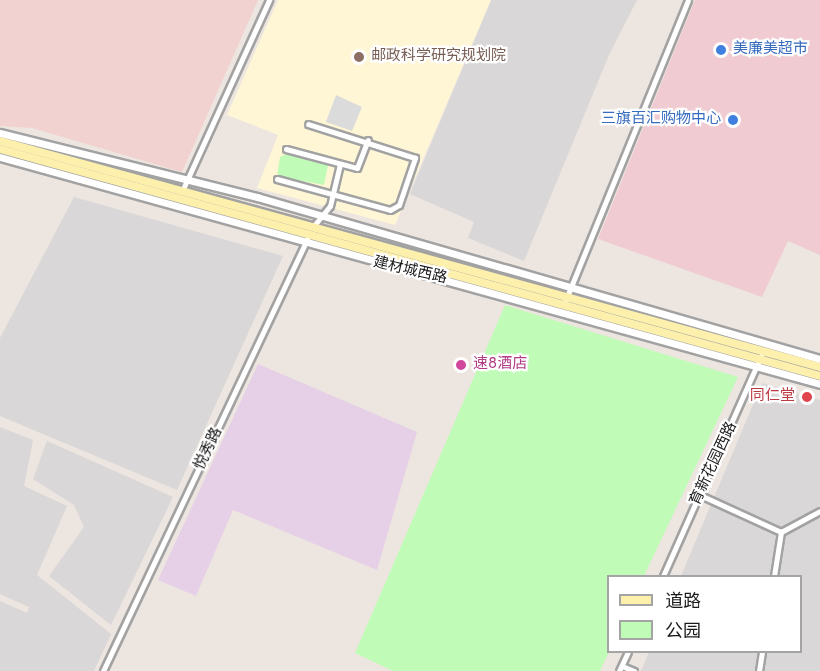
<!DOCTYPE html>
<meta charset="utf-8">
<style>
body{margin:0}
#map{position:relative;width:820px;height:671px;overflow:hidden;background:#ede5df;font-family:Overpass,"Noto Sans SC",sans-serif}
div>[style]{position:absolute}
.residential>*{inset:0;background:#d9d7d8}
.commercial>*{inset:0;background:#f0ccd2}
.industrial>*{inset:0;background:#e6d0e7}
.education>*{inset:0;background:#fff6d6}
.military>*{inset:0;background:#f1d2d0}
.park>*{inset:0;background:#c0fcb7}
.parking>*{inset:0;background:#dbdbdb}
.roads{filter:drop-shadow(2px 0 #a2a2a2) drop-shadow(-2px 0 #a2a2a2) drop-shadow(0 2px #a2a2a2) drop-shadow(0 -2px #a2a2a2)}
.minor>*{height:5px;margin:-2.5px;padding:0 2.5px;transform-origin:2.5px;border-radius:2.5px;background:#fff}
.tertiary>*{height:7px;margin:-3.5px;padding:0 3.5px;transform-origin:3.5px;border-radius:3.5px;background:#fff}
.secondary>*{height:8px;margin:-4px;padding:0 4px;transform-origin:4px;border-radius:4px;background:#fdf0ad}
.dots>*{width:16px;height:16px;translate:-50% -50%;box-sizing:border-box;border:3px solid #fff;border-radius:50%}
span{translate:-50% -50%;white-space:nowrap;text-align:center;line-height:1.15;-webkit-text-stroke:4.5px #fff;paint-order:stroke}
.shop-label{font-size:15px;color:#366cbe}
.left{translate:0 -50%;text-align:left}
.right{translate:-100% -50%;text-align:right}
.education-label{font-size:15px;color:#785e54}
.street-label{font-size:15px;color:#1b1b1b}
.hotel-label{font-size:15px;color:#b23c85}
.health-label{font-size:15px;color:#be3a42}
.legend{position:absolute;left:607px;top:575px;width:195px;height:78px;box-sizing:border-box;background:#fff;border:2px solid #a4a4a4;margin:0;padding:8px 10px;list-style:none;font-size:18px;color:#1b1b1b}
.legend li{display:flex;align-items:center;gap:12px;height:30px}
.legend b{width:30px;border:2px solid #a4a4a4}
</style>
<div id="map">
<div class="residential">
<div style="clip-path:polygon(491px 0,637px 0,609px 55px,524px 261px,468px 238px,474px 222px,410px 194px)"></div>
<div style="clip-path:polygon(74px 197px,283px 256px,177px 490px,0 416px,0 338px)"></div>
<div style="clip-path:polygon(762px 383px,820px 400px,820px 671px,641px 671px,649px 652px,800px 652px,800px 576px,681px 576px)"></div>
<div style="clip-path:polygon(0 427px,33px 440px,24px 486px,67px 506px,37px 575px,111px 634px,94px 671px,0 671px,0 601px,27px 613px,29px 607px,0 594px)"></div>
<div style="clip-path:polygon(47px 441px,173px 497px,111px 625px,49px 576px,84px 527px,74px 505px,33px 479px)"></div>
</div>
<div class="commercial">
<div style="clip-path:polygon(695px 0,820px 0,820px 255px,788px 241px,762px 297px,598px 239px)"></div>
</div>
<div class="industrial">
<div style="clip-path:polygon(258px 364px,417px 432px,377px 570px,233px 510px,196px 596px,158px 580px)"></div>
</div>
<div class="education">
<div style="clip-path:polygon(278px 0,491px 0,395px 225px,257px 188px,278px 135px,227px 115px)"></div>
</div>
<div class="military">
<div style="clip-path:polygon(0 0,258px 0,182px 172px,32px 128px,0 126px)"></div>
</div>
<div class="park">
<div style="clip-path:polygon(286px 154px,328px 165px,324px 185px,277px 176px,280px 157px)"></div>
<div style="clip-path:polygon(505px 305px,738px 377px,644px 576px,608px 576px,609px 652px,600px 671px,393px 671px,355px 653px)"></div>
</div>
<div class="parking">
<div style="clip-path:polygon(336px 95px,362px 107px,352px 131px,326px 122px)"></div>
</div>
<div class="roads">
<div class="minor">
<div style="left:286px;top:149px;width:73px;rotate:15deg"></div>
<div style="left:357px;top:168px;width:30px;rotate:-69deg"></div>
<div style="left:277px;top:179px;width:117px;rotate:15.3deg"></div>
<div style="left:390px;top:210px;width:10px;rotate:-29deg"></div>
<div style="left:399px;top:205px;width:50px;rotate:-71.2deg"></div>
<div style="left:415px;top:158px;width:112px;rotate:-162.4deg"></div>
<div style="left:183px;top:189px;width:208px;rotate:-65.5deg"></div>
<div style="left:312px;top:228px;width:28px;rotate:-51deg"></div>
<div style="left:330px;top:206px;width:43px;rotate:-76.6deg"></div>
<div style="left:564px;top:304px;width:328px;rotate:-67.8deg"></div>
<div style="left:700px;top:495px;width:89px;rotate:24.6deg"></div>
<div style="left:663px;top:576px;width:241px;rotate:-66deg"></div>
<div style="left:774px;top:576px;width:45px;rotate:-81deg"></div>
<div style="left:781px;top:532px;width:44px;rotate:-28.3deg"></div>
<div style="left:622px;top:666px;width:13px;rotate:23deg"></div>
<div style="left:103px;top:671px;width:478px;rotate:-64.7deg"></div>
<div style="left:619px;top:671px;width:21px;rotate:-65deg"></div>
<div style="left:759px;top:671px;width:19px;rotate:-81deg"></div>
</div>
<div class="tertiary">
<div style="left:0;top:133px;width:265px;rotate:14deg"></div>
<div style="left:257px;top:197px;width:586px;rotate:16.05deg"></div>
<div style="left:0;top:157px;width:851px;rotate:15.47deg"></div>
</div>
<div class="secondary">
<div style="left:0;top:141px;width:851px;rotate:15.41deg"></div>
<div style="left:0;top:149px;width:851px;rotate:15.47deg"></div>
</div>
</div>
<div class="dots">
<div style="left:721px;top:50px;background:#3f7fe0"></div>
<div style="left:359px;top:57px;background:#8d6e63"></div>
<div style="left:733px;top:120px;background:#3f7fe0"></div>
<div style="left:461px;top:365px;background:#d1479c"></div>
<div style="left:807px;top:397px;background:#e0444e"></div>
</div>
<div class="shop-label">
<span class="left" style="left:733px;top:50px">美廉美超市</span>
<span class="right" style="left:721px;top:120px">三旗百汇购物中心</span>
</div>
<div class="education-label">
<span class="left" style="left:371px;top:57px">邮政科学研究规划院</span>
</div>
<div class="street-label">
<span style="left:410px;top:271px;rotate:13deg">建材城西路</span>
<span style="left:209px;top:449px;rotate:-65deg">悦秀路</span>
<span style="left:714px;top:464px;rotate:-65deg">育新花园西路</span>
</div>
<div class="hotel-label">
<span class="left" style="left:473px;top:365px">速8酒店</span>
</div>
<div class="health-label">
<span class="right" style="left:795px;top:397px">同仁堂</span>
</div>
<ul class="legend">
<li><b style="height:8px;background:#fdf0ad"></b>道路</li>
<li><b style="height:16px;background:#c0fcb7"></b>公园</li>
</ul>
</div>
